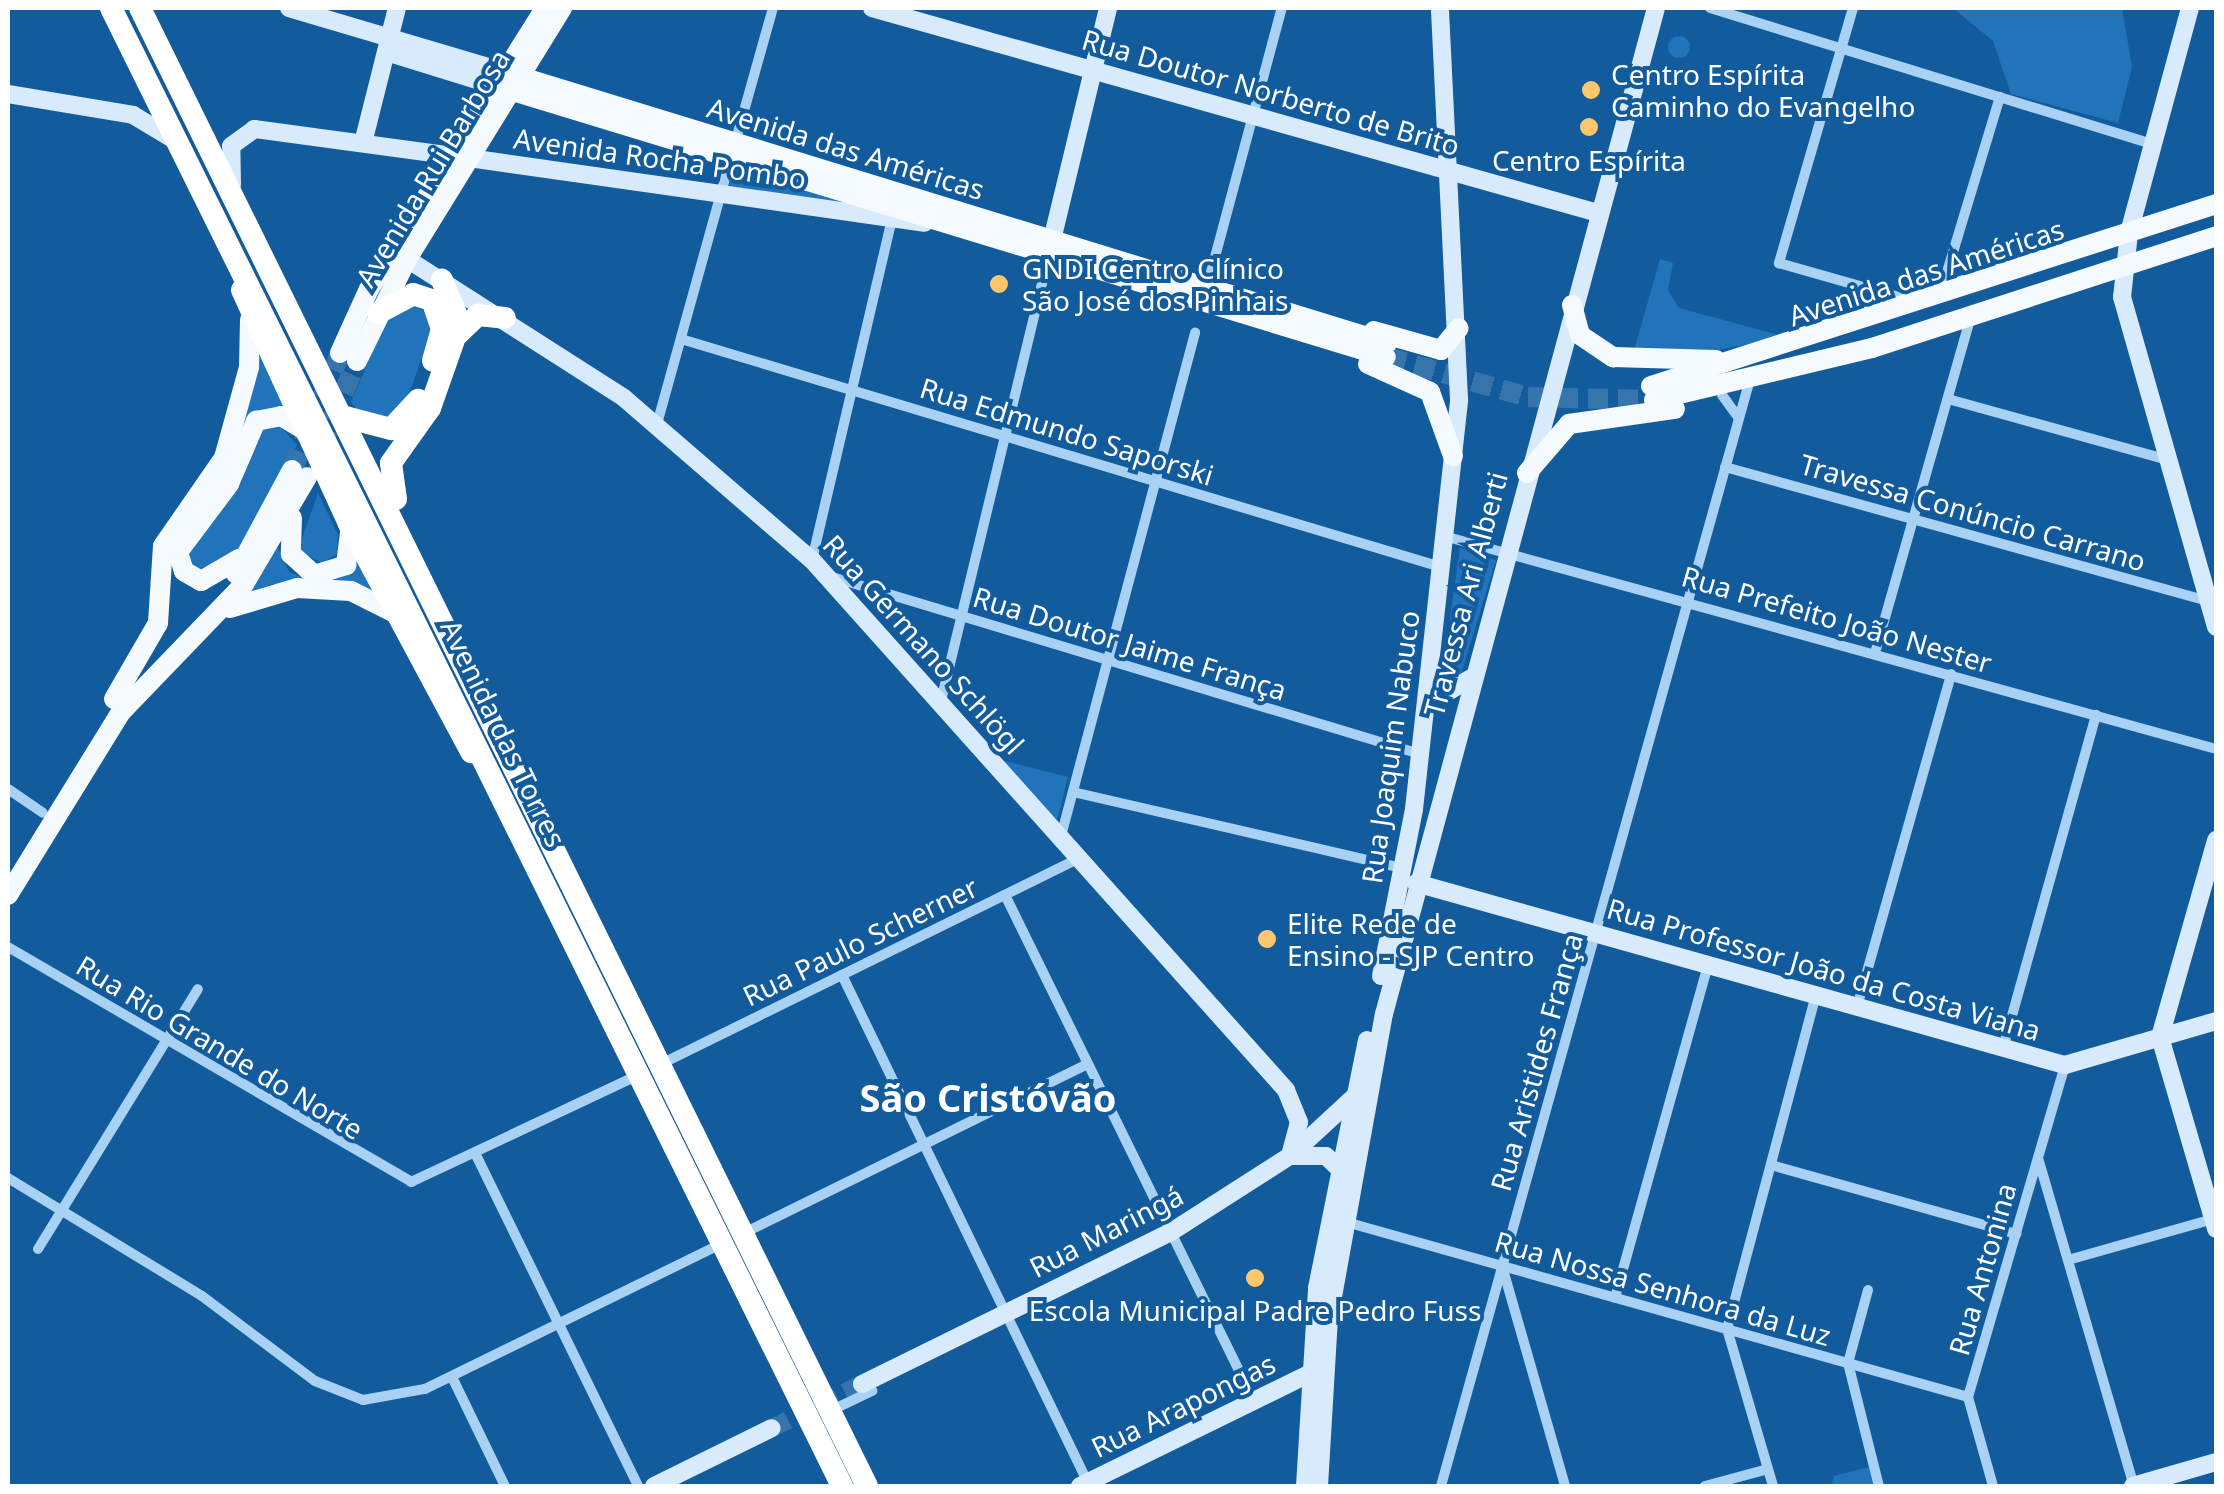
<!DOCTYPE html>
<meta charset="utf-8">
<style>
body{margin:0}
#map{position:relative;width:2224px;height:1494px;overflow:hidden;background:#125b9d;font-family:"Noto Sans",sans-serif}
div>[style]{position:absolute}
.green>*{inset:0;background:#2174ba}
.round{border-radius:50%}
.secondary-tunnel>*{height:18px;margin-top:-9px;transform-origin:0;background:repeating-linear-gradient(90deg,#3674ac 0 18px,transparent 0 27px)}
.primary-tunnel>*{height:20px;margin-top:-10px;transform-origin:0;background:repeating-linear-gradient(90deg,#3674ac 0 20px,transparent 0 30px)}
.street>*{height:10px;margin:-5px;padding:0 5px;transform-origin:5px;border-radius:5px;background:#a8d1f4}
.secondary>*{height:18px;margin:-9px;padding:0 9px;transform-origin:9px;border-radius:9px;background:#d8ebfd}
.primary>*{height:20px;margin:-10px;padding:0 10px;transform-origin:10px;border-radius:10px;background:#f5faff}
.highway>*{height:22px;margin:-11px;padding:0 11px;transform-origin:11px;border-radius:11px;background:#fff}
.dots>*{width:28px;height:28px;translate:-50% -50%;box-sizing:border-box;border:5px solid #125b9d;border-radius:50%}
span{translate:-50% -50%;white-space:nowrap;text-align:center;line-height:1.15;-webkit-text-stroke:8px #125b9d;paint-order:stroke}
.poi-label{font-size:28px;color:#fff}
.left{translate:0 -50%;text-align:left}
.street-label{font-size:28px;color:#fff}
.district-label{font-size:38px;color:#fff;font-weight:700}
.frame{position:absolute;inset:0;border:10px solid #fff;pointer-events:none}
</style>
<div id="map">
<div class="green">
<div style="clip-path:polygon(1953px 8px,2122px 8px,2132px 67px,2118px 123px,2011px 94px,1993px 41px)"></div>
<div class="round" style="left:1668px;top:36px;width:22px;height:22px"></div>
<div style="clip-path:polygon(735px 166px,882px 211px,728px 190px)"></div>
<div style="clip-path:polygon(1660px 259px,1673px 263px,1668px 290px,1679px 308px,1786px 337px,1686px 356px,1633px 354px)"></div>
<div style="clip-path:polygon(414px 303px,429px 316px,430px 334px,404px 409px,395px 419px,357px 410px,351px 402px,389px 314px)"></div>
<div style="clip-path:polygon(260px 355px,288px 414px,261px 410px,241px 423px)"></div>
<div style="clip-path:polygon(265px 426px,280px 426px,297px 445px,253px 534px,211px 577px,186px 564px,189px 545px,239px 488px)"></div>
<div style="clip-path:polygon(318px 493px,338px 535px,337px 554px,322px 563px,298px 550px)"></div>
<div style="clip-path:polygon(277px 546px,289px 572px,313px 581px,356px 557px,373px 592px,273px 584px,242px 594px)"></div>
<div style="clip-path:polygon(1460px 548px,1496px 560px,1458px 684px,1442px 673px)"></div>
<div style="clip-path:polygon(1001px 760px,1068px 777px,1057px 821px)"></div>
<div style="clip-path:polygon(1869px 1467px,1874px 1486px,1831px 1486px,1834px 1476px)"></div>
</div>
<div class="secondary-tunnel">
<div style="left:772px;top:1428px;width:100px;rotate:-26.1deg"></div>
</div>
<div class="primary-tunnel">
<div style="left:1386px;top:357px;width:148px;rotate:15.7deg"></div>
<div style="left:1528px;top:397px;width:124px;rotate:1.4deg"></div>
<div style="left:322px;top:398px;width:48px;rotate:-68.2deg"></div>
<div style="left:320px;top:448px;width:95px;rotate:-67deg"></div>
<div style="left:292px;top:470px;width:49px;rotate:-67.1deg"></div>
</div>
<div class="street">
<div style="left:1710px;top:8px;width:463px;rotate:17.1deg"></div>
<div style="left:1853px;top:8px;width:266px;rotate:106.2deg"></div>
<div style="left:1779px;top:263px;width:131px;rotate:15.9deg"></div>
<div style="left:735px;top:143px;width:140px;rotate:-74.3deg"></div>
<div style="left:1207px;top:287px;width:289px;rotate:-75deg"></div>
<div style="left:1941px;top:292px;width:204px;rotate:-73.2deg"></div>
<div style="left:681px;top:339px;width:793px;rotate:16.7deg"></div>
<div style="left:1722px;top:395px;width:27px;rotate:54deg"></div>
<div style="left:1948px;top:399px;width:228px;rotate:15.5deg"></div>
<div style="left:657px;top:424px;width:276px;rotate:-74.5deg"></div>
<div style="left:1725px;top:467px;width:501px;rotate:15.51deg"></div>
<div style="left:1444px;top:536px;width:801px;rotate:15.42deg"></div>
<div style="left:812px;top:560px;width:350px;rotate:-76.8deg"></div>
<div style="left:832px;top:577px;width:614px;rotate:16.75deg"></div>
<div style="left:1875px;top:653px;width:349px;rotate:-74.1deg"></div>
<div style="left:941px;top:701px;width:459px;rotate:-76.4deg"></div>
<div style="left:8px;top:789px;width:42px;rotate:34.4deg"></div>
<div style="left:1073px;top:792px;width:339px;rotate:13deg"></div>
<div style="left:1061px;top:836px;width:521px;rotate:-75.08deg"></div>
<div style="left:1005px;top:895px;width:564px;rotate:63.8deg"></div>
<div style="left:8px;top:947px;width:467px;rotate:30.2deg"></div>
<div style="left:411px;top:1182px;width:251px;rotate:-25.2deg"></div>
<div style="left:842px;top:975px;width:564px;rotate:64.16deg"></div>
<div style="left:1857px;top:1007px;width:346px;rotate:-74.2deg"></div>
<div style="left:2003px;top:1048px;width:346px;rotate:-74.4deg"></div>
<div style="left:661px;top:1064px;width:467px;rotate:-26.2deg"></div>
<div style="left:476px;top:1155px;width:369px;rotate:63.9deg"></div>
<div style="left:2038px;top:1158px;width:342px;rotate:73.7deg"></div>
<div style="left:1771px;top:1165px;width:255px;rotate:15.7deg"></div>
<div style="left:8px;top:1178px;width:227px;rotate:31.3deg"></div>
<div style="left:202px;top:1296px;width:141px;rotate:37deg"></div>
<div style="left:315px;top:1381px;width:52px;rotate:21.6deg"></div>
<div style="left:363px;top:1400px;width:63px;rotate:-10.1deg"></div>
<div style="left:425px;top:1389px;width:330px;rotate:-26.1deg"></div>
<div style="left:1346px;top:1222px;width:646px;rotate:15.71deg"></div>
<div style="left:744px;top:1233px;width:383px;rotate:-26.2deg"></div>
<div style="left:38px;top:1249px;width:305px;rotate:-58.4deg"></div>
<div style="left:2068px;top:1260px;width:154px;rotate:-15.8deg"></div>
<div style="left:1502px;top:1266px;width:229px;rotate:74deg"></div>
<div style="left:1868px;top:1290px;width:76px;rotate:105.3deg"></div>
<div style="left:1848px;top:1363px;width:127px;rotate:75.9deg"></div>
<div style="left:1615px;top:1298px;width:346px;rotate:-74.4deg"></div>
<div style="left:452px;top:1377px;width:121px;rotate:64.1deg"></div>
<div style="left:830px;top:1411px;width:47px;rotate:-25.5deg"></div>
<div style="left:1441px;top:1486px;width:1152px;rotate:-74.4deg"></div>
<div style="left:1705px;top:1486px;width:65px;rotate:-15.1deg"></div>
<div style="left:1773px;top:1486px;width:164px;rotate:-106.3deg"></div>
<div style="left:1727px;top:1329px;width:346px;rotate:-75.1deg"></div>
<div style="left:1993px;top:1486px;width:92px;rotate:-105.7deg"></div>
<div style="left:1968px;top:1397px;width:346px;rotate:-73.7deg"></div>
</div>
<div class="secondary">
<div style="left:289px;top:8px;width:225px;rotate:16.5deg"></div>
<div style="left:872px;top:8px;width:754px;rotate:15.77deg"></div>
<div style="left:2190px;top:8px;width:233px;rotate:105.2deg"></div>
<div style="left:2129px;top:233px;width:64px;rotate:96.2deg"></div>
<div style="left:2122px;top:297px;width:343px;rotate:74.1deg"></div>
<div style="left:386px;top:52px;width:115px;rotate:17.2deg"></div>
<div style="left:8px;top:94px;width:127px;rotate:9.5deg"></div>
<div style="left:133px;top:115px;width:47px;rotate:31deg"></div>
<div style="left:363px;top:143px;width:139px;rotate:-75.9deg"></div>
<div style="left:469px;top:158px;width:460px;rotate:8.1deg"></div>
<div style="left:232px;top:185px;width:39px;rotate:-91deg"></div>
<div style="left:231px;top:146px;width:29px;rotate:-36deg"></div>
<div style="left:254px;top:129px;width:201px;rotate:7.7deg"></div>
<div style="left:1052px;top:240px;width:239px;rotate:-76.4deg"></div>
<div style="left:407px;top:259px;width:258px;rotate:32.6deg"></div>
<div style="left:624px;top:398px;width:248px;rotate:40.8deg"></div>
<div style="left:812px;top:560px;width:711px;rotate:48.19deg"></div>
<div style="left:1286px;top:1090px;width:35px;rotate:68deg"></div>
<div style="left:1299px;top:1122px;width:35px;rotate:105deg"></div>
<div style="left:1430px;top:668px;width:30px;rotate:46deg"></div>
<div style="left:1451px;top:690px;width:23px;rotate:-31deg"></div>
<div style="left:1416px;top:883px;width:674px;rotate:15.67deg"></div>
<div style="left:2065px;top:1065px;width:157px;rotate:-16.2deg"></div>
<div style="left:1381px;top:976px;width:170px;rotate:-78.8deg"></div>
<div style="left:1414px;top:809px;width:412px;rotate:-83.7deg"></div>
<div style="left:1459px;top:399px;width:391px;rotate:-92.8deg"></div>
<div style="left:2160px;top:1037px;width:205px;rotate:-74.1deg"></div>
<div style="left:2160px;top:1037px;width:200px;rotate:73.7deg"></div>
<div style="left:1291px;top:1156px;width:35px"></div>
<div style="left:1326px;top:1156px;width:28px;rotate:44deg"></div>
<div style="left:862px;top:1384px;width:344px;rotate:-26.2deg"></div>
<div style="left:1171px;top:1232px;width:141px;rotate:-32.6deg"></div>
<div style="left:1290px;top:1156px;width:88px;rotate:-42.7deg"></div>
<div style="left:654px;top:1486px;width:131px;rotate:-26.2deg"></div>
<div style="left:1080px;top:1486px;width:262px;rotate:-26.1deg"></div>
<div style="left:1305px;top:1486px;width:198px;rotate:-86.5deg"></div>
<div style="left:1317px;top:1288px;width:253px;rotate:-78.6deg"></div>
<div style="left:1319px;top:1486px;width:167px;rotate:-86.6deg"></div>
<div style="left:1329px;top:1319px;width:310px;rotate:-79.8deg"></div>
<div style="left:1384px;top:1014px;width:1042px;rotate:-74.87deg"></div>
<div style="left:2133px;top:1486px;width:86px;rotate:-16.1deg"></div>
</div>
<div class="primary">
<div style="left:505px;top:72px;width:923px;rotate:17.08deg"></div>
<div style="left:496px;top:86px;width:930px;rotate:16.94deg"></div>
<div style="left:1572px;top:305px;width:31px;rotate:75deg"></div>
<div style="left:1580px;top:335px;width:40px;rotate:34deg"></div>
<div style="left:1613px;top:357px;width:103px;rotate:1.7deg"></div>
<div style="left:1374px;top:331px;width:70px;rotate:15.8deg"></div>
<div style="left:1441px;top:350px;width:28px;rotate:-51deg"></div>
<div style="left:340px;top:353px;width:70px;rotate:-65.6deg"></div>
<div style="left:369px;top:289px;width:332px;rotate:-57.9deg"></div>
<div style="left:357px;top:361px;width:114px;rotate:-63.9deg"></div>
<div style="left:407px;top:259px;width:295px;rotate:-58.3deg"></div>
<div style="left:1368px;top:364px;width:68px;rotate:24.3deg"></div>
<div style="left:1430px;top:392px;width:68px;rotate:70.2deg"></div>
<div style="left:1651px;top:386px;width:594px;rotate:-17.85deg"></div>
<div style="left:1654px;top:400px;width:224px;rotate:-13.4deg"></div>
<div style="left:1872px;top:348px;width:362px;rotate:-18deg"></div>
<div style="left:1527px;top:473px;width:65px;rotate:-49.4deg"></div>
<div style="left:1569px;top:424px;width:107px;rotate:-8.1deg"></div>
<div style="left:292px;top:518px;width:36px;rotate:92deg"></div>
<div style="left:291px;top:554px;width:31px;rotate:42deg"></div>
<div style="left:314px;top:575px;width:34px;rotate:-17deg"></div>
<div style="left:346px;top:565px;width:35px;rotate:-83deg"></div>
<div style="left:239px;top:559px;width:44px;rotate:149.9deg"></div>
<div style="left:201px;top:581px;width:20px;rotate:-150deg"></div>
<div style="left:184px;top:571px;width:20px;rotate:-108deg"></div>
<div style="left:178px;top:552px;width:85px;rotate:-53.1deg"></div>
<div style="left:229px;top:484px;width:69px;rotate:-66.8deg"></div>
<div style="left:256px;top:421px;width:25px;rotate:-11deg"></div>
<div style="left:281px;top:416px;width:27px;rotate:31deg"></div>
<div style="left:236px;top:574px;width:118px;rotate:-61.7deg"></div>
<div style="left:230px;top:608px;width:70px;rotate:-16.6deg"></div>
<div style="left:297px;top:588px;width:54px;rotate:3.2deg"></div>
<div style="left:351px;top:591px;width:47px;rotate:26.6deg"></div>
<div style="left:114px;top:699px;width:88px;rotate:-59.9deg"></div>
<div style="left:158px;top:623px;width:77px;rotate:-86.3deg"></div>
<div style="left:163px;top:546px;width:107px;rotate:-55.3deg"></div>
<div style="left:224px;top:458px;width:94px;rotate:-74.6deg"></div>
<div style="left:249px;top:367px;width:47px;rotate:-88.8deg"></div>
<div style="left:8px;top:895px;width:215px;rotate:-58.3deg"></div>
<div style="left:121px;top:712px;width:178px;rotate:-46.1deg"></div>
<div style="left:244px;top:584px;width:124px;rotate:-59.5deg"></div>
</div>
<div class="highway">
<div style="left:111px;top:8px;width:1649px;rotate:63.68deg"></div>
<div style="left:140px;top:8px;width:1647px;rotate:63.81deg"></div>
<div style="left:242px;top:290px;width:257px;rotate:65.4deg"></div>
<div style="left:349px;top:524px;width:259px;rotate:61.8deg"></div>
<div style="left:378px;top:313px;width:40px;rotate:-28deg"></div>
<div style="left:413px;top:294px;width:20px;rotate:18deg"></div>
<div style="left:432px;top:300px;width:31px;rotate:71deg"></div>
<div style="left:442px;top:329px;width:33px;rotate:106deg"></div>
<div style="left:458px;top:334px;width:28px;rotate:-44deg"></div>
<div style="left:478px;top:315px;width:27px;rotate:6deg"></div>
<div style="left:345px;top:417px;width:48px;rotate:14.6deg"></div>
<div style="left:391px;top:429px;width:40px;rotate:-47deg"></div>
<div style="left:396px;top:499px;width:36px;rotate:-98deg"></div>
<div style="left:391px;top:463px;width:67px;rotate:-54.7deg"></div>
<div style="left:430px;top:408px;width:90px;rotate:-70.6deg"></div>
<div style="left:460px;top:323px;width:47px;rotate:-112.7deg"></div>
</div>
<div class="dots">
<div style="left:1591px;top:90px;background:#ffc76b"></div>
<div style="left:1589px;top:127px;background:#ffc76b"></div>
<div style="left:999px;top:284px;background:#ffc76b"></div>
<div style="left:1267px;top:939px;background:#ffc76b"></div>
<div style="left:1255px;top:1278px;background:#ffc76b"></div>
</div>
<div class="poi-label">
<span class="left" style="left:1611px;top:90px">Centro Espírita<br>Caminho do Evangelho</span>
<span style="left:1589px;top:160px">Centro Espírita</span>
<span class="left" style="left:1022px;top:284px">GNDI Centro Clínico<br>São José dos Pinhais</span>
<span class="left" style="left:1287px;top:939px">Elite Rede de<br>Ensino - SJP Centro</span>
<span style="left:1255px;top:1310px">Escola Municipal Padre Pedro Fuss</span>
</div>
<div class="street-label">
<span style="left:1271px;top:92px;rotate:16deg">Rua Doutor Norberto de Brito</span>
<span style="left:846px;top:148px;rotate:17deg">Avenida das Américas</span>
<span style="left:660px;top:158px;rotate:8deg">Avenida Rocha Pombo</span>
<span style="left:432px;top:168px;rotate:-59deg">Avenida Rui Barbosa</span>
<span style="left:1926px;top:272px;rotate:-18deg">Avenida das Américas</span>
<span style="left:1067px;top:431px;rotate:17deg">Rua Edmundo Saporski</span>
<span style="left:1973px;top:512px;rotate:16deg">Travessa Conúncio Carrano</span>
<span style="left:1465px;top:594px;rotate:-75deg">Travessa Ari Alberti</span>
<span style="left:1837px;top:619px;rotate:16deg">Rua Prefeito João Nester</span>
<span style="left:1130px;top:643px;rotate:17deg">Rua Doutor Jaime França</span>
<span style="left:924px;top:644px;rotate:48deg">Rua Germano Schlögl</span>
<span style="left:504px;top:733px;rotate:64deg">Avenida das Torres</span>
<span style="left:1390px;top:747px;rotate:-82deg">Rua Joaquim Nabuco</span>
<span style="left:860px;top:941px;rotate:-26deg">Rua Paulo Scherner</span>
<span style="left:1824px;top:969px;rotate:16deg">Rua Professor João da Costa Viana</span>
<span style="left:220px;top:1047px;rotate:31deg">Rua Rio Grande do Norte</span>
<span style="left:1536px;top:1062px;rotate:-74deg">Rua Aristides França</span>
<span style="left:1106px;top:1231px;rotate:-27deg">Rua Maringá</span>
<span style="left:1982px;top:1269px;rotate:-74deg">Rua Antonina</span>
<span style="left:1663px;top:1288px;rotate:16deg">Rua Nossa Senhora da Luz</span>
<span style="left:1183px;top:1405px;rotate:-26deg">Rua Arapongas</span>
</div>
<div class="district-label">
<span style="left:988px;top:1098px">São Cristóvão</span>
</div>
<div class="frame"></div>
</div>
